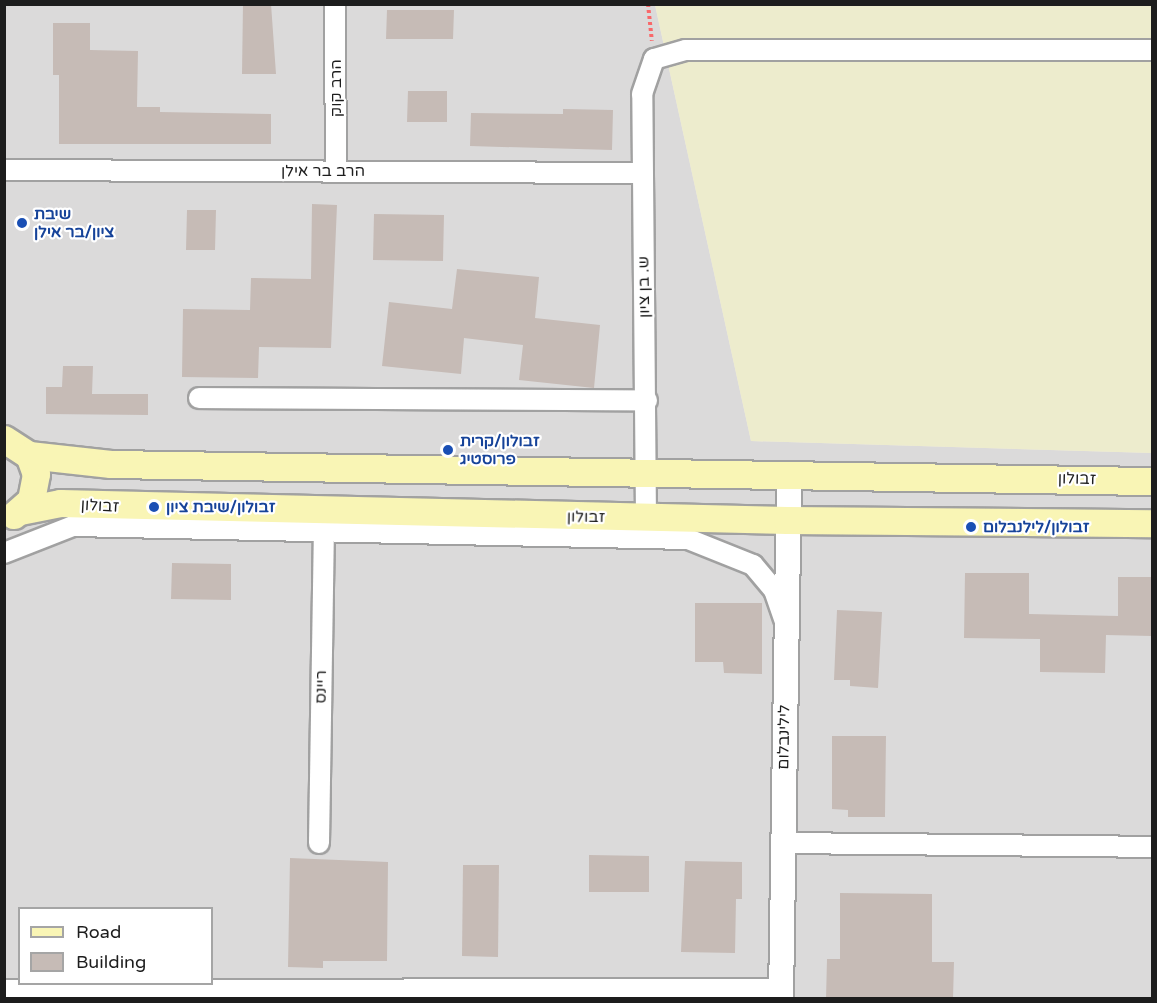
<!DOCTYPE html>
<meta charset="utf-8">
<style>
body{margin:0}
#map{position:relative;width:1157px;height:1003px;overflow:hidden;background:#eee9e2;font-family:"Varela Round",Heebo,sans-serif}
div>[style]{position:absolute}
.residential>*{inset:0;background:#dbdada}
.farmland>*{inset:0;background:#edeccd}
.building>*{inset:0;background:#c6bbb6}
.path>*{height:4px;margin-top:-2px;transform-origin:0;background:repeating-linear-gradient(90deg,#f9686a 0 3px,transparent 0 6px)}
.roads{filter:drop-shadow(2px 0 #a1a1a1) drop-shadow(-2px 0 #a1a1a1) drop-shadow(0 2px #a1a1a1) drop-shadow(0 -2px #a1a1a1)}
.minor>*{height:20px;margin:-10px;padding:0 10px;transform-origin:10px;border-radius:10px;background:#fff}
.tertiary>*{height:24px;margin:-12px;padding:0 12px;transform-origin:12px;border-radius:12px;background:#fff}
.secondary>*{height:27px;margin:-13.5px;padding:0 13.5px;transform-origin:13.5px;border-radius:13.5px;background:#f9f5b5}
.dots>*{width:16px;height:16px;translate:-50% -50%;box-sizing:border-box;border:3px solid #fff;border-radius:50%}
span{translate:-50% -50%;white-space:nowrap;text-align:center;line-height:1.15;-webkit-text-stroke:4.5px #fff;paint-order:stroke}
.street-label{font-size:16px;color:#1d1d1d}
.transit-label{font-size:16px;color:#164399;font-weight:700}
.left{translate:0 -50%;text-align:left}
.frame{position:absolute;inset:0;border:6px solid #1d1d1d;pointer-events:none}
.legend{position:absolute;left:18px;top:907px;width:195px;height:78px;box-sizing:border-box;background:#fff;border:2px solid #a5a5a5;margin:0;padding:8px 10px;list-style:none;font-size:18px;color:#1d1d1d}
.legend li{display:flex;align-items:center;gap:12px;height:30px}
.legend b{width:30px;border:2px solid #a5a5a5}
</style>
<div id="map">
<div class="residential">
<div style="clip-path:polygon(evenodd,5px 5px,655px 5px,751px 441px,1152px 453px,1152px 998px,5px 998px,5px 5px,20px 908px,212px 908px,212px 984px,20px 984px,20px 908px)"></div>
</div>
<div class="farmland">
<div style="clip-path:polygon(655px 5px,1152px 5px,1152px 453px,751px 441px)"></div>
</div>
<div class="building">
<div style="clip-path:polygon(243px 4px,271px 4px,276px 74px,242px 74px)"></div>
<div style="clip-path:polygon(387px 10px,454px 10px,453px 39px,386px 39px)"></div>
<div style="clip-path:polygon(53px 23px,90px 23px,90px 50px,138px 51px,137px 107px,160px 107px,160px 112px,271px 114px,271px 144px,59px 144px,59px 75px,53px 75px)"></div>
<div style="clip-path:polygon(408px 91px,447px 91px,447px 122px,407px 122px)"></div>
<div style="clip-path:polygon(563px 109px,613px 110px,612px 150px,470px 146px,471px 113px,563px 114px)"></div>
<div style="clip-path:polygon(312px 204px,337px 205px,331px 348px,259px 347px,258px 378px,182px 377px,183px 309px,250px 310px,251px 278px,311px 279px)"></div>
<div style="clip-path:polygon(187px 210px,216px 210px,215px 250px,186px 250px)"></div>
<div style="clip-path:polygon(374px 214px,444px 215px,443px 261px,373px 260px)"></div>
<div style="clip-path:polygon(457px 269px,539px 277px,535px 318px,600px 325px,594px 388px,519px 380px,523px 345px,464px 338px,461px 374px,382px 366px,389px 302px,452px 309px)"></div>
<div style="clip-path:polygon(63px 366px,93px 366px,92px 394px,148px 394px,148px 415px,46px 414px,46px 387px,62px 387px)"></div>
<div style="clip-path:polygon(172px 563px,231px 564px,231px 600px,171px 599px)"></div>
<div style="clip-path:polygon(965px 573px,1029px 573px,1029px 614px,1118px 616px,1118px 577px,1152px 577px,1152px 636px,1106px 635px,1105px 673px,1040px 672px,1040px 639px,964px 638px)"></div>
<div style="clip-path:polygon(695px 603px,762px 603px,762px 674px,724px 673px,723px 662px,695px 662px)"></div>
<div style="clip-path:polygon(837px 610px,882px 612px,878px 688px,850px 686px,850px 680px,834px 680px)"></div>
<div style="clip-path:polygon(832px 736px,886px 736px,885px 817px,848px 817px,848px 810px,832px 809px)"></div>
<div style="clip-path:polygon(589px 855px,649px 856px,649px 892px,589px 892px)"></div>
<div style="clip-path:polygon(290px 858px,388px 862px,387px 961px,323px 961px,323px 968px,288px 967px)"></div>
<div style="clip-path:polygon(685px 861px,742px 862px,742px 899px,736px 899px,735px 953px,681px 952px)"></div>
<div style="clip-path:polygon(463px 865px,499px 865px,498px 957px,462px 956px)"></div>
<div style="clip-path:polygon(840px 893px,932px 894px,932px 962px,954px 962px,953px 999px,826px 999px,827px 959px,840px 959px)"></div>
</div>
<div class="path">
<div style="left:648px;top:4px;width:37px;rotate:84deg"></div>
</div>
<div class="roads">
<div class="minor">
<div style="left:335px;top:4px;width:168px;rotate:89.7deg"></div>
<div style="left:4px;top:170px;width:637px;rotate:0.27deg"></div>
<div style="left:199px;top:398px;width:448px;rotate:0.3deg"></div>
<div style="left:646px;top:518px;width:424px;rotate:-90.5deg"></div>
<div style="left:642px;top:94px;width:37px;rotate:-71deg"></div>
<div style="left:654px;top:59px;width:33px;rotate:-16deg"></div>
<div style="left:686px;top:50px;width:466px"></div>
<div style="left:4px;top:553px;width:74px;rotate:-21.4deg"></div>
<div style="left:73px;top:526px;width:615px;rotate:1.21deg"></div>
<div style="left:688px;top:539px;width:70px;rotate:21.8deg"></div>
<div style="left:753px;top:565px;width:33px;rotate:50deg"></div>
<div style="left:774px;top:590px;width:31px;rotate:71deg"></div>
<div style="left:319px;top:843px;width:312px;rotate:-89.1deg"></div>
<div style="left:783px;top:843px;width:369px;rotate:0.6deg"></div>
<div style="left:4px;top:990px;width:777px;rotate:-0.07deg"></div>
</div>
<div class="tertiary">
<div style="left:781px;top:998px;width:523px;rotate:-89.12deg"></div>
</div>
<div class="secondary">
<div style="left:4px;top:439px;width:30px;rotate:33deg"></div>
<div style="left:29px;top:455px;width:20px;rotate:70deg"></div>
<div style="left:36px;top:474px;width:26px;rotate:101deg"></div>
<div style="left:31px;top:500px;width:23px;rotate:139deg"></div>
<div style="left:29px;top:455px;width:82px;rotate:6.3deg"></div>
<div style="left:111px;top:464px;width:1041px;rotate:0.94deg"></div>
<div style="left:20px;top:511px;width:41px;rotate:-11.3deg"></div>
<div style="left:60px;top:503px;width:727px;rotate:1.34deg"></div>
<div style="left:787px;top:520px;width:365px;rotate:0.5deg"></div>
</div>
</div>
<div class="dots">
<div style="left:22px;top:223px;background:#1a4fb4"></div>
<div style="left:448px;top:450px;background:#1a4fb4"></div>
<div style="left:154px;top:507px;background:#1a4fb4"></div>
<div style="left:971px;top:527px;background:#1a4fb4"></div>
</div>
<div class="street-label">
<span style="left:336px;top:88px;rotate:-90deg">הרב קוק</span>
<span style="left:323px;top:171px">הרב בר אילן</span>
<span style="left:644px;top:287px;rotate:-91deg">ש. בן ציון</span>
<span style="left:1077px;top:479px;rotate:1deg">זבולון</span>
<span style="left:100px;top:506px;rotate:3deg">זבולון</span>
<span style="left:586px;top:517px;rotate:1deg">זבולון</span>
<span style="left:321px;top:687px;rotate:-89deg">ריינס</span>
<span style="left:784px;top:737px;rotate:-89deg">לילינבלום</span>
</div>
<div class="transit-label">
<span class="left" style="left:34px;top:223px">שיבת<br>ציון/בר אילן</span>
<span class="left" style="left:460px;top:450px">זבולון/קרית<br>פרוסטיג</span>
<span class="left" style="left:166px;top:507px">זבולון/שיבת ציון</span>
<span class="left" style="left:983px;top:527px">זבולון/לילנבלום</span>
</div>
<div class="frame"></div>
<ul class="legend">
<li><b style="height:8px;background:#f9f5b5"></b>Road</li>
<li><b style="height:16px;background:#c6bbb6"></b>Building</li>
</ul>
</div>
